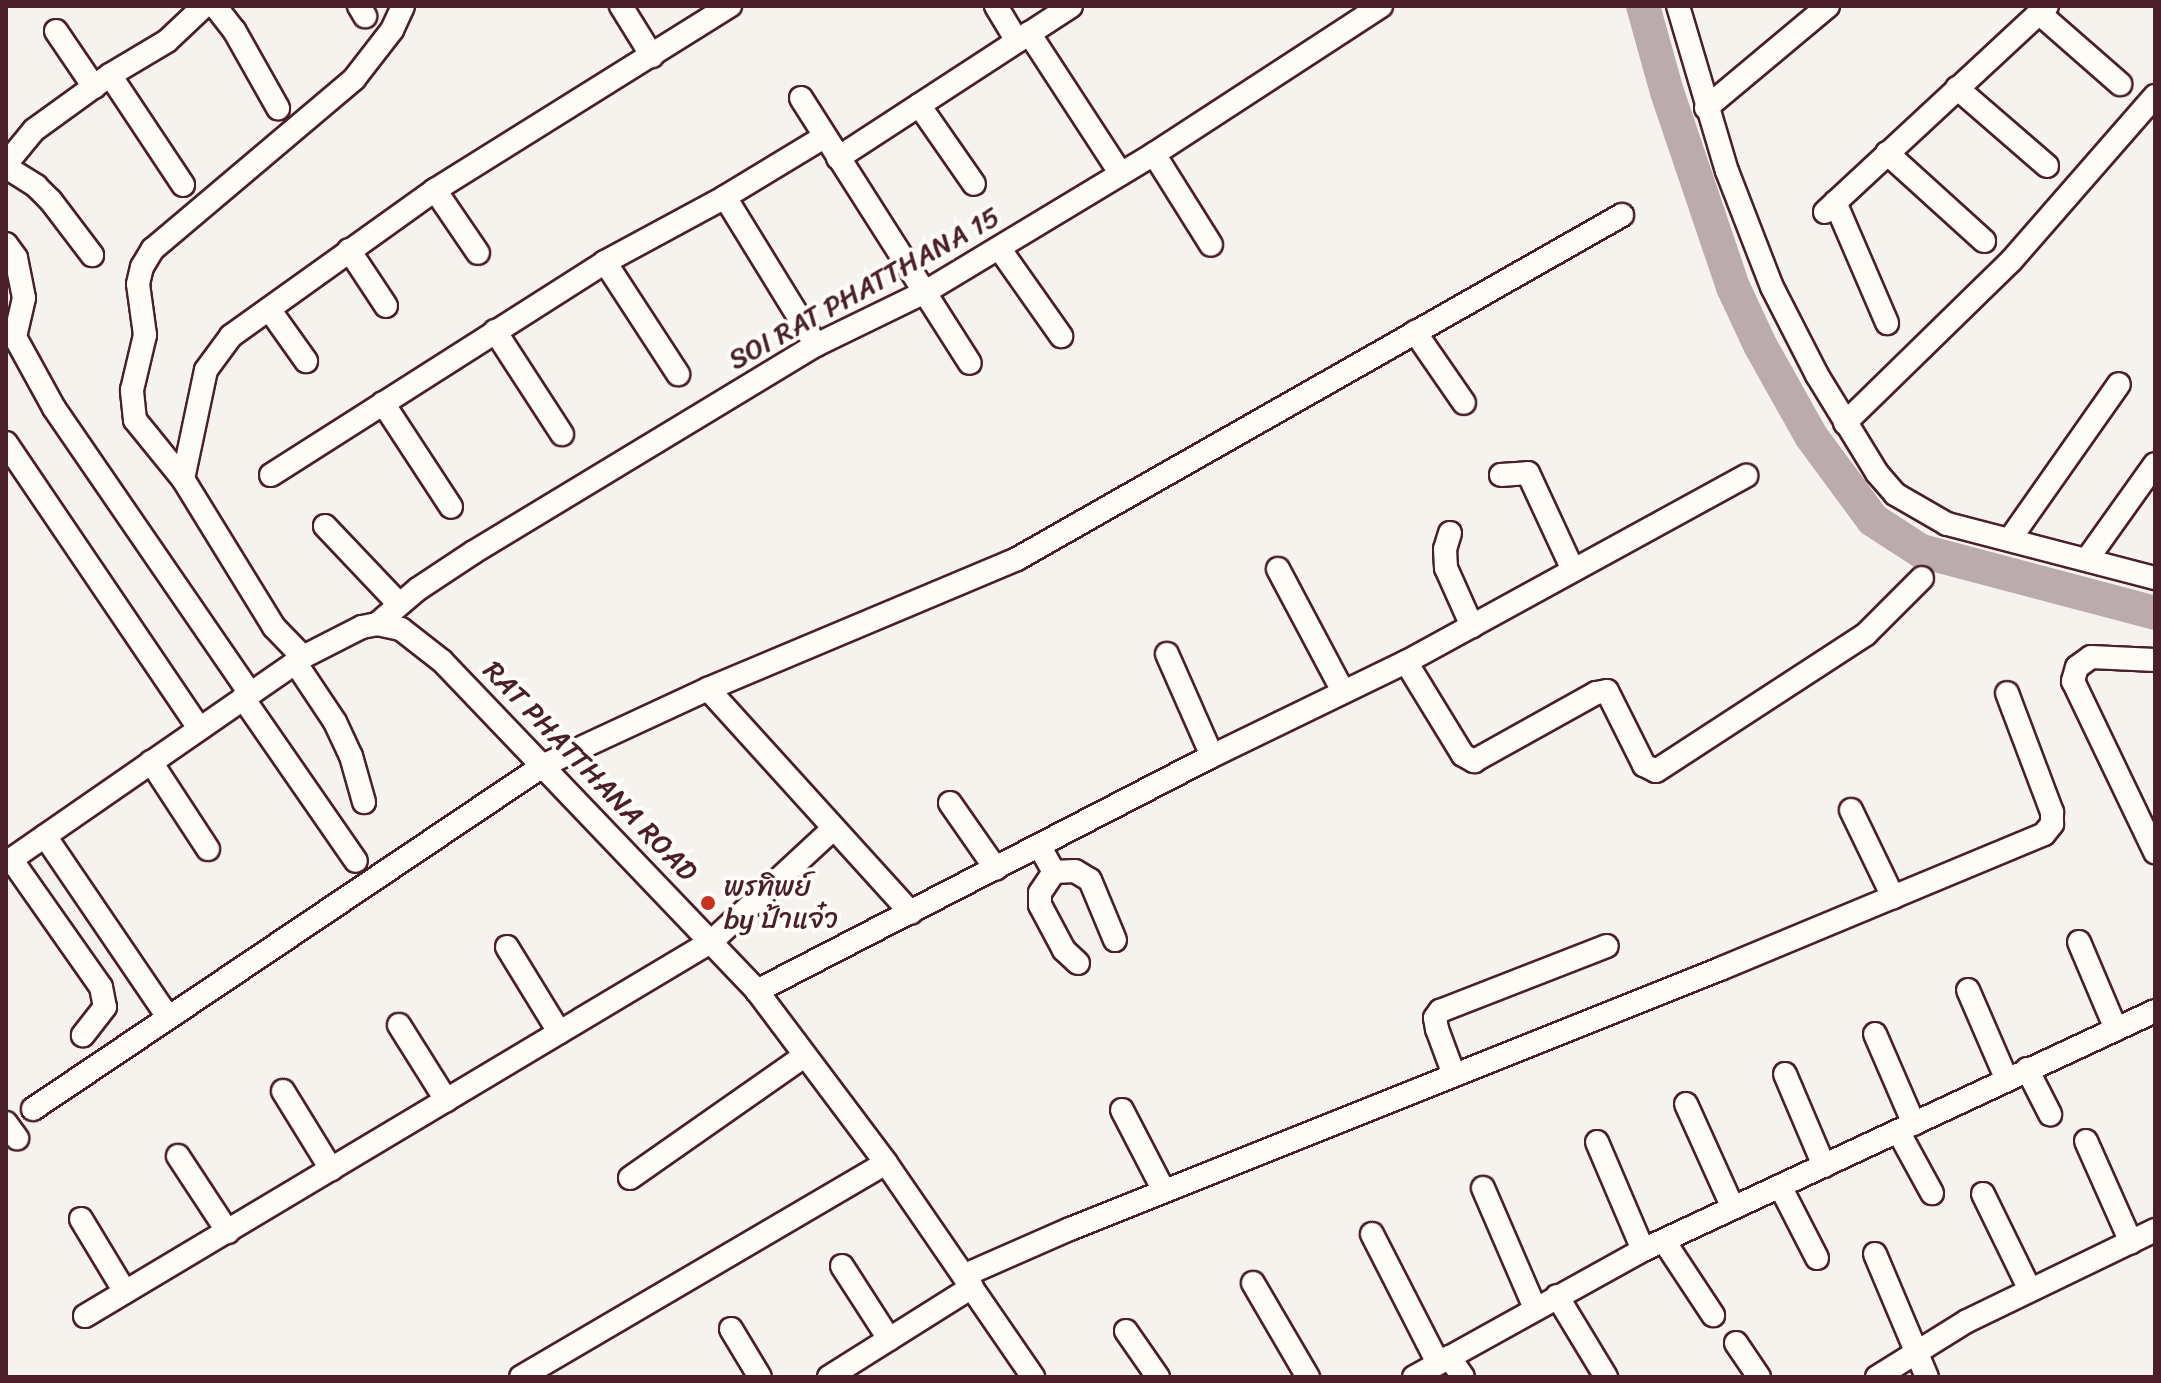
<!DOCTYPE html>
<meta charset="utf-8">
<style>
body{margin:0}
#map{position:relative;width:2161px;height:1383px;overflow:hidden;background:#f6f3ef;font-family:Sriracha,"Playpen Sans Thai",sans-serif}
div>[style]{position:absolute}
.river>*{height:34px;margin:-17px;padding:0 17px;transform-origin:17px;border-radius:17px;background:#bbabac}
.roads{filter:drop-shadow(2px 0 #4a1f2b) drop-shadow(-2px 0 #4a1f2b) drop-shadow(0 2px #4a1f2b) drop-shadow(0 -2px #4a1f2b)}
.minor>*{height:22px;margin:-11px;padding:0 11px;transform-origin:11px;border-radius:11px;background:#fdfcf7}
.dots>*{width:22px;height:22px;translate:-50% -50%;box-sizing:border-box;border:4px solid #fdfcf7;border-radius:50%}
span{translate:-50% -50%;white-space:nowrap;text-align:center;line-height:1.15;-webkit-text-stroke:8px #fdfcf7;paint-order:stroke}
.street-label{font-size:28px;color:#4a1f2b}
.poi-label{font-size:28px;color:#4a1f2b}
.left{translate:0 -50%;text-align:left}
.frame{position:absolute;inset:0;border:8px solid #4a1f2b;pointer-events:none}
</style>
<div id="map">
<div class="river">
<div style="left:1643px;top:6px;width:89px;rotate:74.4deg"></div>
<div style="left:1667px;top:92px;width:206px;rotate:71.3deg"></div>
<div style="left:1733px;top:287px;width:64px;rotate:65deg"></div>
<div style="left:1760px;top:345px;width:104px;rotate:60.7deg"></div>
<div style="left:1811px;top:436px;width:104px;rotate:53.6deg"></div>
<div style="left:1873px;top:520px;width:57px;rotate:32.9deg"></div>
<div style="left:1921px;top:551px;width:242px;rotate:14.8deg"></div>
</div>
<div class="roads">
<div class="minor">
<div style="left:215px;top:6px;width:31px;rotate:52deg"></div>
<div style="left:234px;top:30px;width:90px;rotate:60.6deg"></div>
<div style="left:359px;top:6px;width:12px;rotate:59deg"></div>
<div style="left:621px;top:6px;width:59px;rotate:58.2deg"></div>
<div style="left:996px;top:6px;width:41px;rotate:59deg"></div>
<div style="left:1678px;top:6px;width:172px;rotate:73.5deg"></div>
<div style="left:1727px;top:171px;width:124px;rotate:68.8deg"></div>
<div style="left:1772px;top:287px;width:99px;rotate:62.9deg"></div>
<div style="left:1817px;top:375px;width:115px;rotate:58.5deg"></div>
<div style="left:1877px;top:473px;width:28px;rotate:49deg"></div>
<div style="left:1895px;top:494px;width:60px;rotate:30deg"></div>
<div style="left:1947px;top:524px;width:215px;rotate:14.6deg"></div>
<div style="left:2039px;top:13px;width:108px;rotate:41.2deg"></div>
<div style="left:56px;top:31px;width:68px;rotate:55.8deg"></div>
<div style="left:1029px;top:33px;width:168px;rotate:56.9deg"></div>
<div style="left:110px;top:75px;width:132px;rotate:56.4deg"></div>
<div style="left:1957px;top:88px;width:119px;rotate:40.9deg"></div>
<div style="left:801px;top:98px;width:314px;rotate:57.5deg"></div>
<div style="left:919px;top:105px;width:96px;rotate:55.2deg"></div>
<div style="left:1706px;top:108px;width:159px;rotate:-39.9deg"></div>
<div style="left:1887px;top:153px;width:131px;rotate:42.2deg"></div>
<div style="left:1154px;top:154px;width:107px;rotate:57.9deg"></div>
<div style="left:838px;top:158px;width:278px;rotate:-33.1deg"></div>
<div style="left:6px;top:164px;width:44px;rotate:-50.5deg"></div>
<div style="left:34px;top:130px;width:94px;rotate:-35.9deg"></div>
<div style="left:110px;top:75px;width:66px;rotate:-30.8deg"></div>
<div style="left:167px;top:41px;width:51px;rotate:-43.4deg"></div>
<div style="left:6px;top:167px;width:36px;rotate:32deg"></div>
<div style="left:36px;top:186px;width:21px;rotate:45deg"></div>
<div style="left:51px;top:201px;width:68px;rotate:52.8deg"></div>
<div style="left:435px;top:190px;width:76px;rotate:55.7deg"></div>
<div style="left:725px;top:197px;width:174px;rotate:58.4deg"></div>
<div style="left:1835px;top:202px;width:132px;rotate:66.7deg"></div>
<div style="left:1825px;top:212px;width:303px;rotate:-42.9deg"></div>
<div style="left:6px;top:244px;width:17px;rotate:54deg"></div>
<div style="left:16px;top:258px;width:41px;rotate:78.7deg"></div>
<div style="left:24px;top:298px;width:40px;rotate:103deg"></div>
<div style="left:999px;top:248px;width:108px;rotate:54.8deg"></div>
<div style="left:349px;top:250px;width:67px;rotate:56.5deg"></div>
<div style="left:605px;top:262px;width:134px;rotate:56.9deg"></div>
<div style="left:269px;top:309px;width:64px;rotate:54.6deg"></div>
<div style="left:6px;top:329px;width:12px;rotate:42deg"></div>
<div style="left:15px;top:337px;width:81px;rotate:61.2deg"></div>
<div style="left:54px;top:408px;width:346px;rotate:55.5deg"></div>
<div style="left:495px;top:331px;width:123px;rotate:57deg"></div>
<div style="left:1415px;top:332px;width:86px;rotate:55.4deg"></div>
<div style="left:383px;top:403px;width:124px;rotate:56.8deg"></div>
<div style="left:1845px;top:423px;width:232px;rotate:-44.3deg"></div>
<div style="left:2011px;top:261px;width:219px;rotate:-48.9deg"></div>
<div style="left:6px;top:443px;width:344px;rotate:55.9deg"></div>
<div style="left:271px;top:475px;width:396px;rotate:-32.5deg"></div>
<div style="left:605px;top:262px;width:136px;rotate:-28.4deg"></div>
<div style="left:725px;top:197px;width:116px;rotate:-31.2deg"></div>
<div style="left:1501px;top:475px;width:27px;rotate:-4deg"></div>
<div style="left:1528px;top:473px;width:107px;rotate:65.1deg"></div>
<div style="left:183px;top:479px;width:111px;rotate:-78.1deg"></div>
<div style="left:206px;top:370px;width:42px;rotate:-53.7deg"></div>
<div style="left:231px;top:336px;width:251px;rotate:-35.6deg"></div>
<div style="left:435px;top:190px;width:348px;rotate:-32deg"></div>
<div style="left:325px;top:526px;width:108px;rotate:46.5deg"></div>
<div style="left:1450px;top:533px;width:17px;rotate:107deg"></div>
<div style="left:1445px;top:549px;width:19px;rotate:87deg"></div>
<div style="left:1446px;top:568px;width:64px;rotate:65.9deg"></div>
<div style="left:2010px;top:539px;width:189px;rotate:-54.9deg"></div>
<div style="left:2088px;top:558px;width:115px;rotate:-54.5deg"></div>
<div style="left:1278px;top:569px;width:138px;rotate:62deg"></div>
<div style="left:377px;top:624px;width:54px;rotate:-40.5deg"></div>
<div style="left:418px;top:589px;width:67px;rotate:-33.5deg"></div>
<div style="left:474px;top:552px;width:400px;rotate:-31.2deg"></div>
<div style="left:816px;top:345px;width:123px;rotate:-25.9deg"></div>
<div style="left:927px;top:291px;width:265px;rotate:-31.1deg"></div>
<div style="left:1154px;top:154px;width:271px;rotate:-33.1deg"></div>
<div style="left:1167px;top:654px;width:111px;rotate:66.2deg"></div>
<div style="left:303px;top:657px;width:42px;rotate:-134deg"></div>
<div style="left:274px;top:627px;width:174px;rotate:-121.6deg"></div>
<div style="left:183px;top:479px;width:76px;rotate:-129.1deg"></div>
<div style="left:135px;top:420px;width:30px;rotate:-96deg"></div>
<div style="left:132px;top:390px;width:57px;rotate:-76.7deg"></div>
<div style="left:145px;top:335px;width:51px;rotate:-97.8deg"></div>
<div style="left:138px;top:284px;width:17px;rotate:-77deg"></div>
<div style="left:142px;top:267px;width:21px;rotate:-59deg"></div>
<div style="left:153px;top:249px;width:263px;rotate:-40.2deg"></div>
<div style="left:354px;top:79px;width:62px;rotate:-52.2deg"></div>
<div style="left:392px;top:30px;width:26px;rotate:-65deg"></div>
<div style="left:2155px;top:660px;width:64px;rotate:-177.3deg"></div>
<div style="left:2091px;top:657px;width:17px;rotate:144deg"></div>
<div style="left:2077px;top:667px;width:15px;rotate:106deg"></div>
<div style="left:2073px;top:681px;width:190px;rotate:64.4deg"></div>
<div style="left:295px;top:662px;width:72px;rotate:56.3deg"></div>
<div style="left:335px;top:722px;width:38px;rotate:65deg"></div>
<div style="left:351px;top:756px;width:48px;rotate:74.2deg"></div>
<div style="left:1406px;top:662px;width:109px;rotate:58.5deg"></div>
<div style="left:1463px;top:755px;width:13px;rotate:29deg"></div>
<div style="left:1474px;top:761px;width:140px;rotate:-29.1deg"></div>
<div style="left:1596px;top:693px;width:11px;rotate:-10deg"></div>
<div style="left:1607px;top:691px;width:83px;rotate:63.4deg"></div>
<div style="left:1644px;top:765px;width:13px;rotate:27deg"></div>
<div style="left:1656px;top:771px;width:251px;rotate:-33.1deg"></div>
<div style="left:1866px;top:634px;width:79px;rotate:-45deg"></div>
<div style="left:708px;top:689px;width:302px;rotate:47.8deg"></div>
<div style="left:243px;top:698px;width:198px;rotate:55.3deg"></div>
<div style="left:151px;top:762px;width:104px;rotate:56.8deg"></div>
<div style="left:950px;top:803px;width:80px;rotate:55.1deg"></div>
<div style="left:1851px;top:810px;width:97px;rotate:64.2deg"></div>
<div style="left:45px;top:836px;width:219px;rotate:55.8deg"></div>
<div style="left:1040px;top:847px;width:29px;rotate:61deg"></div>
<div style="left:1054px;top:872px;width:21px;rotate:-3deg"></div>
<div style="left:1075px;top:871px;width:17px;rotate:31deg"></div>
<div style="left:1090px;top:880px;width:65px;rotate:67.4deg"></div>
<div style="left:11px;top:859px;width:156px;rotate:54.9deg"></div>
<div style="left:101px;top:987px;width:20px;rotate:79deg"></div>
<div style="left:105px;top:1007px;width:36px;rotate:128deg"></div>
<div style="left:6px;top:863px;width:361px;rotate:-34.7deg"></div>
<div style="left:303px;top:657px;width:66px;rotate:-27deg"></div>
<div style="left:362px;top:627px;width:15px;rotate:-11deg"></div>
<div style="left:377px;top:624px;width:25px;rotate:12deg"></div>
<div style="left:401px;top:629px;width:52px;rotate:38deg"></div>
<div style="left:442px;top:661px;width:456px;rotate:46.3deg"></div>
<div style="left:757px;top:991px;width:215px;rotate:53.1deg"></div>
<div style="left:886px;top:1163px;width:260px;rotate:55.5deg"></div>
<div style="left:1054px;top:872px;width:25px;rotate:124deg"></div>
<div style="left:1040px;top:893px;width:12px;rotate:90deg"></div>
<div style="left:1040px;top:905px;width:51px;rotate:61.9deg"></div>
<div style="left:1064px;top:950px;width:19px;rotate:43deg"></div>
<div style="left:2079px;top:942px;width:95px;rotate:67deg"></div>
<div style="left:507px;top:947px;width:100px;rotate:58.5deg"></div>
<div style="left:1968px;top:990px;width:96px;rotate:66.6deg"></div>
<div style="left:757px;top:991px;width:512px;rotate:-27.32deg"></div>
<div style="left:1212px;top:756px;width:216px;rotate:-25.9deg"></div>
<div style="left:1406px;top:662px;width:388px;rotate:-28.7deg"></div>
<div style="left:399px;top:1025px;width:89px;rotate:57.9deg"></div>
<div style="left:1875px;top:1034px;width:98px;rotate:66.6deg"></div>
<div style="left:2027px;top:1069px;width:51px;rotate:62.9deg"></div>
<div style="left:1785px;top:1074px;width:100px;rotate:67deg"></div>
<div style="left:1454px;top:1075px;width:49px;rotate:-110.3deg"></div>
<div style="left:1437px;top:1029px;width:11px;rotate:-100deg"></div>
<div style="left:1435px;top:1018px;width:9px;rotate:-54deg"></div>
<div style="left:1440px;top:1011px;width:179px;rotate:-21.3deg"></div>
<div style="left:283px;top:1091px;width:92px;rotate:58.4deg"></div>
<div style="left:1686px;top:1104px;width:114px;rotate:65.7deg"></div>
<div style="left:33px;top:1109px;width:616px;rotate:-33.95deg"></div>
<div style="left:544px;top:765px;width:181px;rotate:-24.9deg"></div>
<div style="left:708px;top:689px;width:335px;rotate:-22.8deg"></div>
<div style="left:1017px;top:559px;width:696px;rotate:-29.62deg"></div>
<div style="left:1122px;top:1110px;width:91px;rotate:62.6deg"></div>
<div style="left:6px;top:1123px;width:19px;rotate:54deg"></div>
<div style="left:1898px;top:1131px;width:71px;rotate:61.3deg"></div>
<div style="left:2086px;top:1141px;width:111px;rotate:66deg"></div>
<div style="left:1597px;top:1142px;width:117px;rotate:66.9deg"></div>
<div style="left:178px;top:1156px;width:91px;rotate:56.7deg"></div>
<div style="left:630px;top:1178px;width:211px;rotate:-35deg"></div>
<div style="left:1780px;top:1186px;width:81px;rotate:62.8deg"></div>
<div style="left:1483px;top:1188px;width:131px;rotate:66.6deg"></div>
<div style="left:1983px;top:1194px;width:107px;rotate:63.9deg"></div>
<div style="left:81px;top:1219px;width:85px;rotate:58.9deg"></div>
<div style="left:1372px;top:1234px;width:145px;rotate:62.9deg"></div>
<div style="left:1664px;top:1241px;width:89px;rotate:56.5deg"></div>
<div style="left:1875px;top:1254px;width:134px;rotate:67.1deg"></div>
<div style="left:842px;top:1266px;width:87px;rotate:57.2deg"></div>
<div style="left:965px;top:1275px;width:115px;rotate:-23.7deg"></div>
<div style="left:1070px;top:1229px;width:700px;rotate:-21.8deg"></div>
<div style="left:1720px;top:969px;width:351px;rotate:-22.6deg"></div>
<div style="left:2044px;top:834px;width:13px;rotate:-51deg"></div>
<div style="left:2052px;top:824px;width:12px;rotate:-90deg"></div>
<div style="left:2052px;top:812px;width:127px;rotate:-110.7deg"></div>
<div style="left:1253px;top:1283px;width:109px;rotate:59.7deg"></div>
<div style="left:1557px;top:1296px;width:95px;rotate:58.8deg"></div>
<div style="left:85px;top:1316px;width:731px;rotate:-30.88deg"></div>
<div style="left:712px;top:941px;width:165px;rotate:-42.8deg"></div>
<div style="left:731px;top:1329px;width:56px;rotate:58.9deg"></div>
<div style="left:1126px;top:1331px;width:56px;rotate:55.2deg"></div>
<div style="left:1736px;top:1343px;width:41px;rotate:55.9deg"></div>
<div style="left:1449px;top:1357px;width:24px;rotate:55deg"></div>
<div style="left:521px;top:1377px;width:423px;rotate:-30.4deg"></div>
<div style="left:829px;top:1377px;width:169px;rotate:-32.2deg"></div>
<div style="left:1414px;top:1377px;width:262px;rotate:-29deg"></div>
<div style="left:1643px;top:1250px;width:565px;rotate:-25.02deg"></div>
<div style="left:1877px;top:1377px;width:106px;rotate:-31.9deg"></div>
<div style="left:1967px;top:1321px;width:209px;rotate:-25.8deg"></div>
</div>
</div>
<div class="dots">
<div style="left:708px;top:903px;background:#c8321e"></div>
</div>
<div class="street-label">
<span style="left:864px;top:288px;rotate:-29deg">SOI RAT PHATTHANA 15</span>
<span style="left:590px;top:771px;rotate:46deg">RAT PHATTHANA ROAD</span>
</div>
<div class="poi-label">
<span class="left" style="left:724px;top:903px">พรทิพย์<br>by ป้าแจ๋ว</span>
</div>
<div class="frame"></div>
</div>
